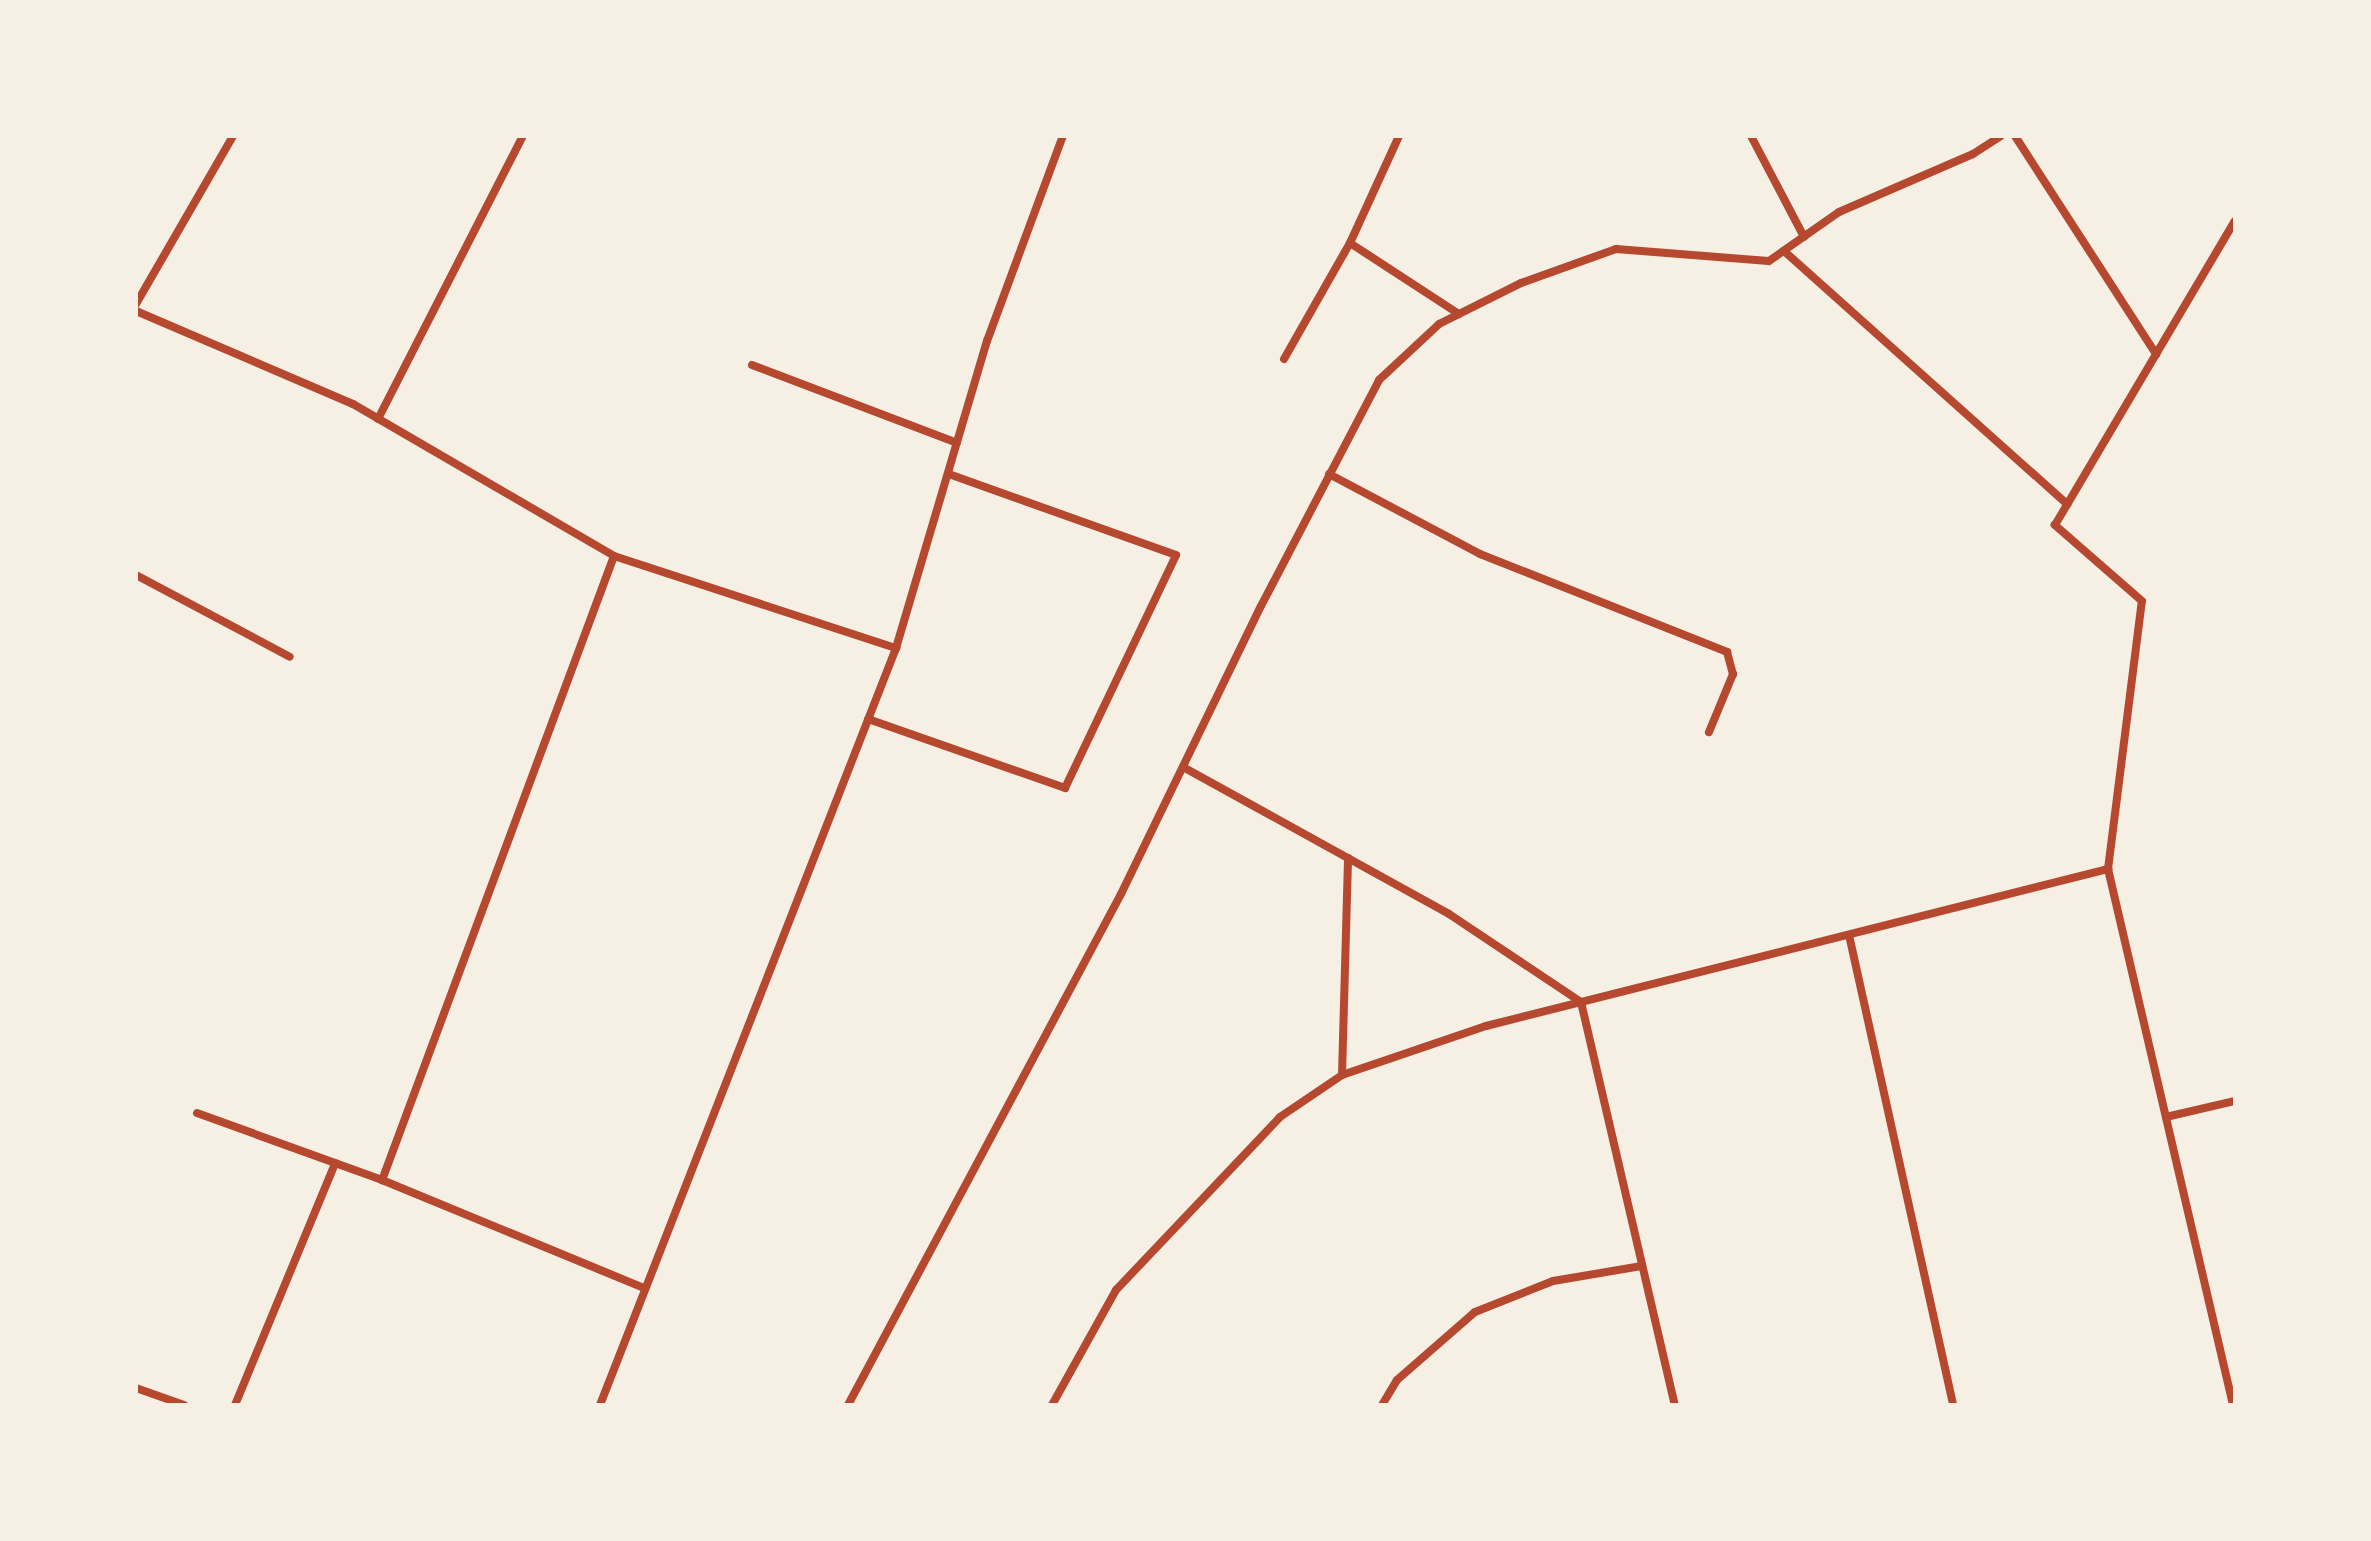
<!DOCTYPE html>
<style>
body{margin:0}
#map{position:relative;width:2371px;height:1541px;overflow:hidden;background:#f6efe4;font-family:"Archivo Narrow",sans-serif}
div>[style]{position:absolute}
.minor>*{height:8px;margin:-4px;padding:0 4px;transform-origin:4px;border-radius:4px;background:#b5482f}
span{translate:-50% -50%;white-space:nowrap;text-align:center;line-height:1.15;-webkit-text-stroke:8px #f6efe4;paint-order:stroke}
.frame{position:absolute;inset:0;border:138px solid #f6efe4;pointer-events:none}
</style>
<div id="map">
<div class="minor">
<div style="left:1399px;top:136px;width:118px;rotate:114.6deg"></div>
<div style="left:1350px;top:243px;width:130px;rotate:33.1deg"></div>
<div style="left:1751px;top:136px;width:114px;rotate:62.3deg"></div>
<div style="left:2015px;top:136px;width:260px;rotate:57.1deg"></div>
<div style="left:1784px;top:251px;width:380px;rotate:41.8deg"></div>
<div style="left:136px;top:304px;width:194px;rotate:-60deg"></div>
<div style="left:136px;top:311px;width:236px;rotate:23.2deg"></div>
<div style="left:353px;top:404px;width:302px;rotate:30.2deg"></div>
<div style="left:614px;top:556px;width:297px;rotate:18.1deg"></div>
<div style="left:1284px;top:359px;width:133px;rotate:-60.4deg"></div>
<div style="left:752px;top:365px;width:219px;rotate:20.8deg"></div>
<div style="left:378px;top:419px;width:318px;rotate:-62.9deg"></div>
<div style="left:1329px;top:474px;width:171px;rotate:27.9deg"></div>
<div style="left:1480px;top:554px;width:266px;rotate:21.6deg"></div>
<div style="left:1727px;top:652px;width:23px;rotate:75deg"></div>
<div style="left:1733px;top:674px;width:63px;rotate:112.5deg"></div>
<div style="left:614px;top:556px;width:666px;rotate:110.39deg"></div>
<div style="left:382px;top:1180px;width:283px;rotate:22.4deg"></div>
<div style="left:136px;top:575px;width:174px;rotate:28deg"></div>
<div style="left:868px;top:719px;width:209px;rotate:19.3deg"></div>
<div style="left:1065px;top:788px;width:258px;rotate:-64.5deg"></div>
<div style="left:1176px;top:555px;width:242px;rotate:-160.4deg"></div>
<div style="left:1183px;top:767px;width:304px;rotate:28.9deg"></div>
<div style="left:1449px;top:914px;width:159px;rotate:33.7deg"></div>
<div style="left:1581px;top:1002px;width:414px;rotate:76.9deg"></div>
<div style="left:2108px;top:869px;width:550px;rotate:76.87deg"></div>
<div style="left:1849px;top:935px;width:481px;rotate:77.5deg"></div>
<div style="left:1342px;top:1075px;width:217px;rotate:-88.4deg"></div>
<div style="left:197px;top:1113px;width:197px;rotate:19.9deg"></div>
<div style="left:2166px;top:1117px;width:71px;rotate:-13.1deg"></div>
<div style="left:136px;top:1388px;width:51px;rotate:19.5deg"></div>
<div style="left:235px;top:1405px;width:262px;rotate:-67.5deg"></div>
<div style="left:600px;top:1405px;width:813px;rotate:-68.64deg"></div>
<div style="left:896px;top:648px;width:320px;rotate:-73.5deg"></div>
<div style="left:987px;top:341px;width:219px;rotate:-69.7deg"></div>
<div style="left:848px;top:1405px;width:579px;rotate:-61.89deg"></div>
<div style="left:1121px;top:894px;width:320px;rotate:-64.1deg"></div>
<div style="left:1261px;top:606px;width:255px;rotate:-62.4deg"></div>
<div style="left:1379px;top:380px;width:82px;rotate:-43deg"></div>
<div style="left:1439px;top:324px;width:92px;rotate:-26.6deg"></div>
<div style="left:1521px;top:283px;width:101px;rotate:-19.7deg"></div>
<div style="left:1616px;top:249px;width:153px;rotate:4.5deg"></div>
<div style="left:1769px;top:261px;width:85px;rotate:-35deg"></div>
<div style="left:1839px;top:212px;width:146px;rotate:-23.4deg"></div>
<div style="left:1973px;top:154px;width:33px;rotate:-33deg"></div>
<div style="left:1052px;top:1405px;width:132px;rotate:-60.9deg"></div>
<div style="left:1116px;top:1290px;width:238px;rotate:-46.5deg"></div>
<div style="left:1280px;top:1117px;width:75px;rotate:-34.1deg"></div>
<div style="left:1342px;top:1075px;width:152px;rotate:-18.8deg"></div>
<div style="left:1486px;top:1026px;width:642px;rotate:-14.17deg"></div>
<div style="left:2108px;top:869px;width:270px;rotate:-82.8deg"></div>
<div style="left:2142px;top:601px;width:116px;rotate:-138.9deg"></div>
<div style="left:2055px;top:525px;width:353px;rotate:-59.4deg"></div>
<div style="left:1382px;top:1405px;width:29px;rotate:-59deg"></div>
<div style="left:1397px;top:1380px;width:103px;rotate:-41.1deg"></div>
<div style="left:1475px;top:1312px;width:84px;rotate:-21.7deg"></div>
<div style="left:1553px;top:1281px;width:90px;rotate:-9.6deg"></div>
</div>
<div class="frame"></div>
</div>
